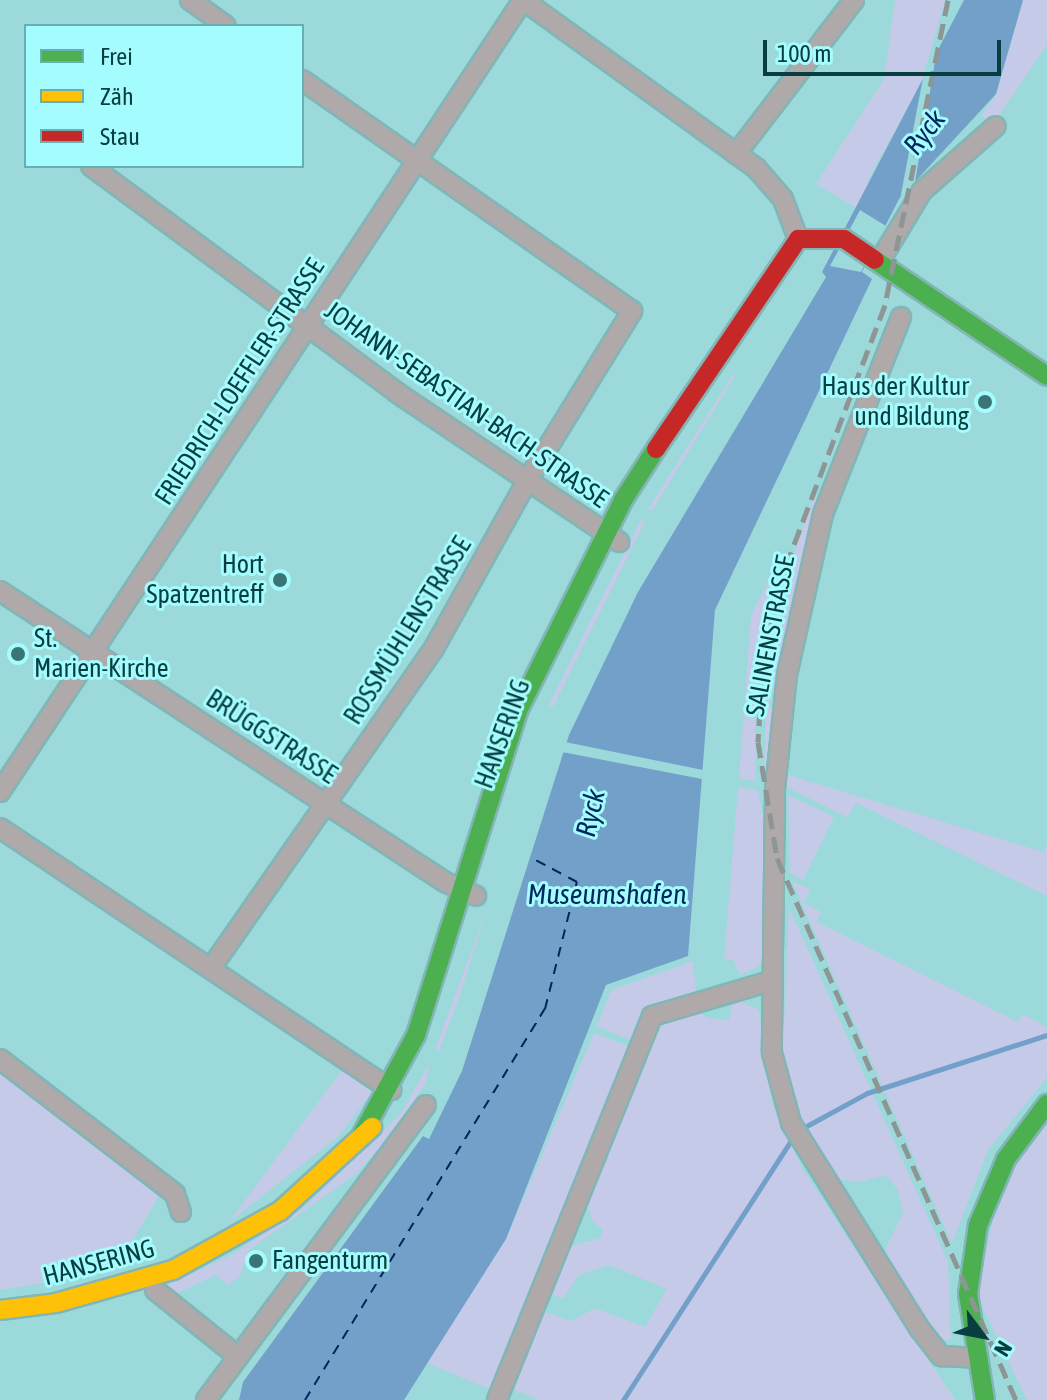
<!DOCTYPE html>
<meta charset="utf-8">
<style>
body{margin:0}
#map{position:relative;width:1047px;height:1400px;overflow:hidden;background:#9bd9da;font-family:"Asap Condensed",sans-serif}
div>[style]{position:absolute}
.green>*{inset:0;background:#c5cae9}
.water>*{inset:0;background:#72a0c9}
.pier>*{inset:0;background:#9bd9da}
.stream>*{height:5px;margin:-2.5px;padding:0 2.5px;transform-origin:2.5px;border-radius:2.5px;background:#72a0c9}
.ferry>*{height:2px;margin-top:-1px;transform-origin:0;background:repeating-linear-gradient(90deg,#00275b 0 10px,transparent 0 18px)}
.roads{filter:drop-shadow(2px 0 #82b5b6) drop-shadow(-2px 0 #82b5b6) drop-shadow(0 2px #82b5b6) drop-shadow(0 -2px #82b5b6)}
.street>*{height:18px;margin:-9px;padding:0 9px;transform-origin:9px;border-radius:9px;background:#b0a9a9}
.fast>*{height:18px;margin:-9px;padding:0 9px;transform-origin:9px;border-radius:9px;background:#4caf50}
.slow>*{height:18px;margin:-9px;padding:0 9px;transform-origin:9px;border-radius:9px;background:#ffc107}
.jam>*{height:18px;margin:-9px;padding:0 9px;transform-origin:9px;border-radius:9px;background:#c62828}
.rail>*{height:5px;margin-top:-2.5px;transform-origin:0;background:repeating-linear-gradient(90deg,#8d9595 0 16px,transparent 0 24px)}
.dots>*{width:22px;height:22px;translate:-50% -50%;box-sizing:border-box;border:4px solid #a5fcfe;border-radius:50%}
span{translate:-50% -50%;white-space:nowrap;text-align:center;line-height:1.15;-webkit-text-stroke:6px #a5fcfe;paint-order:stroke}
.street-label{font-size:26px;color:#083e3f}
.poi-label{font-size:26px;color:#083e3f}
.right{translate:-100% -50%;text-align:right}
.left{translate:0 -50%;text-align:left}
.water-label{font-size:28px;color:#00275b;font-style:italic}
.legend{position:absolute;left:24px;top:24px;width:280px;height:144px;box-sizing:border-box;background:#a5fcfe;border:2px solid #66b0b2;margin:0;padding:10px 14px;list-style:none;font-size:24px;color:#083e3f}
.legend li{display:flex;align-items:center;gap:16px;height:40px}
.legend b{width:40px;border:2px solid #66b0b2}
.north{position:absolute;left:943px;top:1296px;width:80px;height:80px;-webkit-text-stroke:6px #a5fcfe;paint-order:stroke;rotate:122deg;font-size:22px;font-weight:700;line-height:32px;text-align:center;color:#083e3f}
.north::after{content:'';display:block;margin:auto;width:28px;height:36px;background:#083e3f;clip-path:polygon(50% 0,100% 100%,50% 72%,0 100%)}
.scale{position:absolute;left:763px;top:40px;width:238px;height:36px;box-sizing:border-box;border:4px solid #083e3f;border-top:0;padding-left:10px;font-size:24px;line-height:28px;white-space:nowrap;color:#083e3f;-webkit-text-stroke:6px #a5fcfe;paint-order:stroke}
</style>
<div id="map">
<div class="green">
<div style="clip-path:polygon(895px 0,945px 0,922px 82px,871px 174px,860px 210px,816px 184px,884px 79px)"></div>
<div style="clip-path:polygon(1023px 0,1047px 0,1047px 45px,995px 121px,981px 117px,996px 94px)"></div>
<div style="clip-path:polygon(734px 373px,735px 376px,652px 511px,648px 509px)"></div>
<div style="clip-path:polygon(814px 497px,821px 500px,769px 705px,774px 710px,764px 780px,767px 662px,784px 582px)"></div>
<div style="clip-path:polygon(641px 520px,645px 522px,553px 707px,549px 705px)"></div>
<div style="clip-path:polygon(768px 581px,776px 584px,755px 692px,756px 781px,739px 779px,751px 615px)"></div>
<div style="clip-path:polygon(788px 775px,1044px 852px,1047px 843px,1047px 896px,856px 803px,847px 817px,786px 787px)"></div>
<div style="clip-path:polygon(738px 787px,758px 790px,770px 853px,766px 953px,758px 967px,740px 975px,733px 959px,724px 960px)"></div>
<div style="clip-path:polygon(788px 795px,834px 817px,803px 880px,790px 873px)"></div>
<div style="clip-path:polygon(792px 881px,810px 889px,804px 903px,821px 912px,817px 922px,1018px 1022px,1023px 1014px,1047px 1027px,1047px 1078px,988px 1150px,952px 1244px)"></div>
<div style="clip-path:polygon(488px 906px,458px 1001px,439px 1051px,435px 1050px)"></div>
<div style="clip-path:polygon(789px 907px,948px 1262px,951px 1340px,939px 1340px,888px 1269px,886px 1248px,903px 1213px,898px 1190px,886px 1175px,862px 1182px,833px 1179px,797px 1118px,783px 1048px)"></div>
<div style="clip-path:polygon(693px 961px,696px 991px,643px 1011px,630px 1040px,597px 1026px,611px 990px)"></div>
<div style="clip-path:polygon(734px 998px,759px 1010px,772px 1103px,802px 1168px,955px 1400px,540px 1400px,514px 1390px,542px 1311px,572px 1321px,595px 1308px,645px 1327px,667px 1289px,609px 1265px,579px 1275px,563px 1299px,549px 1293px,567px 1247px,600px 1238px,603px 1229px,592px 1221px,586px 1197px,649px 1035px,659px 1024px,697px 1010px,707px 1018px,729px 1020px)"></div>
<div style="clip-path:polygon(594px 1033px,628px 1046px,494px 1391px,427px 1363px,506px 1239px)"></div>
<div style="clip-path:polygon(430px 1062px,425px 1085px,381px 1146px,356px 1174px,249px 1250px,240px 1276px,229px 1285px,216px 1275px,172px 1296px,162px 1287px,233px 1254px,306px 1206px,401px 1113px)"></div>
<div style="clip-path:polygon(342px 1070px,372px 1092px,339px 1136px,228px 1223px)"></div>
<div style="clip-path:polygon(0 1074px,159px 1196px,114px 1271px,0 1290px)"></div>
<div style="clip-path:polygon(1047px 1119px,1047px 1400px,1027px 1400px,977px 1295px,999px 1191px)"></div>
</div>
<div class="water">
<div style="clip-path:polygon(964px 0,1023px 0,996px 94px,899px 199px,862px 272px,872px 279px,715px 610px,688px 956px,606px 985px,506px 1239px,404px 1400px,239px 1400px,243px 1382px,423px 1136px,429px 1139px,462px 1071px,569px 735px,638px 592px,826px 277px,822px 272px)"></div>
</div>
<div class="pier">
<div style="clip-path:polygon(939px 37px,914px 188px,899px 205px,925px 67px)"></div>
<div style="clip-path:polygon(860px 210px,886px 226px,861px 272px,830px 266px)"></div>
<div style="clip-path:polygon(565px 742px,703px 770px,702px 779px,562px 752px)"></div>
</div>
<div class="stream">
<div style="left:801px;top:1129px;width:75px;rotate:-28.6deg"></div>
<div style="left:867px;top:1093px;width:189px;rotate:-17.9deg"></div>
<div style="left:623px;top:1400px;width:315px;rotate:-57.1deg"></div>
</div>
<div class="ferry">
<div style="left:305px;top:1400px;width:459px;rotate:-58.5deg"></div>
<div style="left:545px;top:1009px;width:131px;rotate:-75.9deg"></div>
<div style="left:577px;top:882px;width:53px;rotate:-152deg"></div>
</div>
<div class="roads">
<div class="street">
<div style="left:190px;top:0;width:44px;rotate:35.8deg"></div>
<div style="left:523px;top:0;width:287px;rotate:35.8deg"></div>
<div style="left:756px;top:168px;width:41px;rotate:48.9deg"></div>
<div style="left:783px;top:199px;width:43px;rotate:69.4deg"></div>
<div style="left:736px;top:154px;width:194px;rotate:-52.5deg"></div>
<div style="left:91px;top:166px;width:380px;rotate:36.5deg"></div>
<div style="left:396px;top:392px;width:269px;rotate:33.9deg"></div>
<div style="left:881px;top:259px;width:79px;rotate:-58.9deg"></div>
<div style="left:922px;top:191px;width:98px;rotate:-41.3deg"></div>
<div style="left:901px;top:317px;width:212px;rotate:111.6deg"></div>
<div style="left:823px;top:514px;width:165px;rotate:102.6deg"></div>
<div style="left:787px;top:675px;width:115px;rotate:96deg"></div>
<div style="left:775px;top:789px;width:264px;rotate:90.7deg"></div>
<div style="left:772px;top:1053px;width:73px;rotate:74.8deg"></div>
<div style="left:791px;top:1123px;width:242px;rotate:58deg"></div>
<div style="left:919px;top:1328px;width:36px;rotate:52deg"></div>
<div style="left:941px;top:1356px;width:34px;rotate:3deg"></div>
<div style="left:0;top:591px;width:532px;rotate:33.18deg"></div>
<div style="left:445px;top:882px;width:34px;rotate:24deg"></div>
<div style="left:0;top:792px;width:949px;rotate:-56.56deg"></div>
<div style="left:0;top:828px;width:471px;rotate:33.8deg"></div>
<div style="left:211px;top:968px;width:388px;rotate:-55.1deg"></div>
<div style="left:433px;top:650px;width:193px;rotate:-60.9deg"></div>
<div style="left:527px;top:481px;width:200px;rotate:-58.3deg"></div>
<div style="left:632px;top:311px;width:403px;rotate:-145deg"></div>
<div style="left:0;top:1059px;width:221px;rotate:37.6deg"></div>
<div style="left:175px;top:1194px;width:19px;rotate:72deg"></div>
<div style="left:155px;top:1290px;width:105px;rotate:38.8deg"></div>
<div style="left:206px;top:1400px;width:368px;rotate:-53.3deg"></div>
<div style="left:497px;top:1400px;width:414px;rotate:-68deg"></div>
<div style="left:652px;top:1016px;width:123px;rotate:-16.5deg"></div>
</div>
<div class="fast">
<div style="left:875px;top:260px;width:207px;rotate:34deg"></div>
<div style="left:360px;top:1138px;width:117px;rotate:-61.5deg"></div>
<div style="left:416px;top:1035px;width:340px;rotate:-72.5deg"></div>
<div style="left:518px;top:711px;width:236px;rotate:-63.5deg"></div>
<div style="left:623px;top:500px;width:61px;rotate:-57.1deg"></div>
<div style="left:985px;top:1400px;width:107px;rotate:-99.1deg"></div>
<div style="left:968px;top:1294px;width:70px;rotate:-81.8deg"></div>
<div style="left:978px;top:1225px;width:72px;rotate:-67deg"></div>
<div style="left:1006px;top:1159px;width:69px;rotate:-53.3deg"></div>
</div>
<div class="slow">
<div style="left:0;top:1310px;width:56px;rotate:-7.1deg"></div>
<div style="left:56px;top:1303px;width:122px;rotate:-15.8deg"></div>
<div style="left:173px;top:1270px;width:122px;rotate:-28.9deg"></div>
<div style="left:280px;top:1211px;width:125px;rotate:-42.4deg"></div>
</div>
<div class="jam">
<div style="left:656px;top:449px;width:254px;rotate:-55.9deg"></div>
<div style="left:798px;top:239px;width:46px"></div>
<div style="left:844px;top:239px;width:37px;rotate:34deg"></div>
</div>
</div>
<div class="rail">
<div style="left:948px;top:0;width:311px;rotate:101.7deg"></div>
<div style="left:885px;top:305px;width:281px;rotate:110.8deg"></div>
<div style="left:785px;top:568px;width:97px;rotate:103.2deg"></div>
<div style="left:763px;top:662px;width:80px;rotate:93.6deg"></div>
<div style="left:758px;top:742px;width:118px;rotate:80.7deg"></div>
<div style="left:777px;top:858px;width:592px;rotate:66.2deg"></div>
</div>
<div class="dots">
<div style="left:985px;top:402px;background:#3b7475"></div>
<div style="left:280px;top:580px;background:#3b7475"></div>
<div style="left:18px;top:654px;background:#3b7475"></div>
<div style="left:256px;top:1261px;background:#3b7475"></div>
</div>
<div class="street-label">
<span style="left:240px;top:382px;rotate:-57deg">FRIEDRICH-LOEFFLER-STRASSE</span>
<span style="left:466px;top:405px;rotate:35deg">JOHANN-SEBASTIAN-BACH-STRASSE</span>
<span style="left:408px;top:631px;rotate:-58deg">ROSSMÜHLENSTRASSE</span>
<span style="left:771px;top:636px;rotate:-79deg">SALINENSTRASSE</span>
<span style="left:503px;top:734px;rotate:-70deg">HANSERING</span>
<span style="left:271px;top:737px;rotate:33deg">BRÜGGSTRASSE</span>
<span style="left:99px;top:1263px;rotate:-15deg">HANSERING</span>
</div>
<div class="poi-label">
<span class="right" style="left:969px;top:402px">Haus der Kultur<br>und Bildung</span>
<span class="right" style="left:264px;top:580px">Hort<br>Spatzentreff</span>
<span class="left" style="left:34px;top:654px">St.<br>Marien-Kirche</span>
<span class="left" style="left:272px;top:1261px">Fangenturm</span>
</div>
<div class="water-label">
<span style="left:924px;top:132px;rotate:-52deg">Ryck</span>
<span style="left:590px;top:813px;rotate:-77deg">Ryck</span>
<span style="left:607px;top:894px">Museumshafen</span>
</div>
<ul class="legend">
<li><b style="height:10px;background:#4caf50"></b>Frei</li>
<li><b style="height:10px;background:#ffc107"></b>Zäh</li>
<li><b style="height:10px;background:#c62828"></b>Stau</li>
</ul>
<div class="north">N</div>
<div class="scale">100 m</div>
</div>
